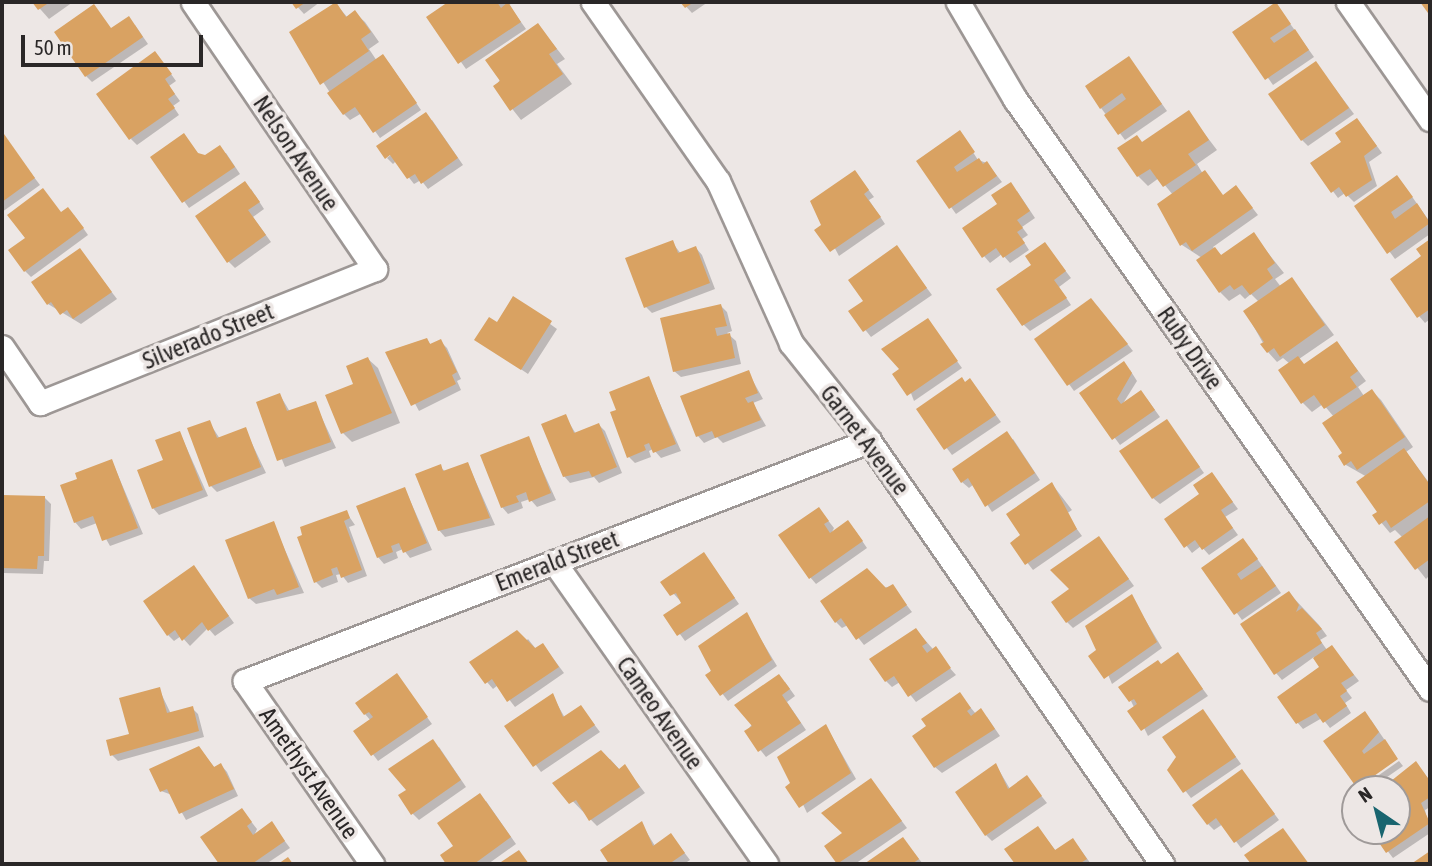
<!DOCTYPE html>
<style>
body{margin:0}
#map{position:relative;width:1432px;height:866px;overflow:hidden;background:#ede7e5;font-family:"Asap Condensed",sans-serif}
div>[style]{position:absolute}
.shadow>*{inset:0;background:#0003}
.building>*{inset:0;background:#d9a262}
.roads{filter:drop-shadow(2px 0 #9d9795) drop-shadow(-2px 0 #9d9795) drop-shadow(0 2px #9d9795) drop-shadow(0 -2px #9d9795)}
.street>*{height:23px;margin:-11.5px;padding:0 11.5px;transform-origin:11.5px;border-radius:11.5px;background:#fff}
span{translate:-50% -50%;white-space:nowrap;text-align:center;line-height:1.15;-webkit-text-stroke:7px #ede7e5;paint-order:stroke}
.street-label{font-size:24px;color:#2a2727}
.frame{position:absolute;inset:0;border:4px solid #2a2727;pointer-events:none}
.north{position:absolute;left:1341px;top:775px;width:70px;height:70px;box-sizing:border-box;background:#ede7e5;border:2px solid #9f9a99;border-radius:50%;rotate:325deg;font-size:19px;font-weight:700;line-height:28px;text-align:center;color:#2a2727}
.north::after{content:'';display:block;margin:auto;width:24px;height:32px;background:#19656f;clip-path:polygon(50% 0,100% 100%,50% 72%,0 100%)}
.scale{position:absolute;left:21px;top:35px;width:182px;height:32px;box-sizing:border-box;border:4px solid #2a2727;border-top:0;padding-left:9px;font-size:21px;line-height:24px;white-space:nowrap;color:#2a2727;-webkit-text-stroke:5px #ede7e5;paint-order:stroke}
</style>
<div id="map">
<div class="shadow">
<div style="clip-path:polygon(34px 2px,73px 2px,49px 19px)"></div>
<div style="clip-path:polygon(293px 2px,320px 2px,304px 14px)"></div>
<div style="clip-path:polygon(451px 2px,514px 2px,509px 5px,526px 29px,466px 69px,429px 17px)"></div>
<div style="clip-path:polygon(682px 2px,708px 2px,692px 13px)"></div>
<div style="clip-path:polygon(335px 3px,348px 18px,355px 13px,365px 22px,379px 42px,369px 49px,377px 61px,383px 57px,389px 63px,421px 110px,380px 138px,362px 113px,350px 120px,344px 114px,291px 33px)"></div>
<div style="clip-path:polygon(1276px 4px,1314px 57px,1273px 85px,1235px 32px)"></div>
<div style="clip-path:polygon(135px 25px,148px 44px,92px 82px,86px 76px,112px 30px)"></div>
<div style="clip-path:polygon(538px 25px,565px 59px,557px 64px,572px 84px,521px 120px,495px 87px)"></div>
<div style="clip-path:polygon(1129px 58px,1167px 111px,1125px 140px,1101px 108px)"></div>
<div style="clip-path:polygon(161px 60px,176px 81px,169px 86px,180px 101px,173px 106px,179px 115px,137px 145px,131px 139px)"></div>
<div style="clip-path:polygon(1316px 63px,1354px 114px,1308px 146px,1302px 140px)"></div>
<div style="clip-path:polygon(1188px 112px,1217px 150px,1197px 164px,1203px 174px,1223px 196px,1236px 187px,1258px 215px,1213px 247px,1223px 257px,1253px 234px,1284px 273px,1275px 279px,1281px 287px,1292px 279px,1334px 335px,1299px 359px,1305px 366px,1337px 343px,1366px 381px,1358px 387px,1364px 396px,1372px 391px,1381px 400px,1413px 447px,1406px 452px,1430px 484px,1430px 575px,1426px 579px,1397px 542px,1403px 538px,1395px 530px,1390px 533px,1375px 515px,1379px 512px,1367px 477px,1346px 465px,1334px 417px,1323px 404px,1312px 412px,1303px 403px,1290px 364px,1283px 358px,1277px 362px,1268px 352px,1245px 311px,1259px 302px,1251px 294px,1245px 299px,1240px 294px,1229px 301px,1220px 292px,1202px 258px,1182px 245px,1173px 195px,1159px 178px,1148px 186px,1138px 176px,1143px 144px)"></div>
<div style="clip-path:polygon(432px 120px,463px 165px,428px 189px,421px 180px,414px 184px,396px 161px,393px 164px,387px 158px)"></div>
<div style="clip-path:polygon(1363px 127px,1382px 153px,1369px 162px,1377px 186px,1354px 202px,1345px 193px,1338px 198px,1312px 163px)"></div>
<div style="clip-path:polygon(2px 128px,2px 135px,40px 185px,2px 212px)"></div>
<div style="clip-path:polygon(960px 132px,978px 160px,987px 163px,1002px 182px,956px 214px,918px 161px)"></div>
<div style="clip-path:polygon(184px 136px,200px 156px,226px 153px,240px 174px,189px 208px,153px 158px)"></div>
<div style="clip-path:polygon(855px 172px,874px 197px,869px 200px,885px 224px,839px 256px,823px 226px)"></div>
<div style="clip-path:polygon(1403px 184px,1430px 222px,1430px 234px,1395px 259px,1356px 206px)"></div>
<div style="clip-path:polygon(251px 189px,264px 209px,253px 217px,271px 242px,235px 268px,228px 261px)"></div>
<div style="clip-path:polygon(1017px 191px,1035px 218px,1022px 227px,1028px 235px,1022px 239px,1029px 250px,1010px 263px,1002px 254px,990px 263px,984px 256px)"></div>
<div style="clip-path:polygon(62px 214px,74px 215px,88px 235px,31px 277px,25px 271px)"></div>
<div style="clip-path:polygon(1430px 241px,1430px 319px,1425px 323px,1419px 316px,1424px 257px,1419px 249px)"></div>
<div style="clip-path:polygon(672px 242px,681px 254px,696px 248px,702px 255px,715px 289px,652px 313px,646px 307px)"></div>
<div style="clip-path:polygon(1045px 244px,1071px 278px,1059px 287px,1071px 305px,1030px 331px,1023px 324px,1033px 265px)"></div>
<div style="clip-path:polygon(897px 248px,932px 295px,871px 337px,851px 312px,866px 301px)"></div>
<div style="clip-path:polygon(80px 250px,117px 299px,81px 324px,48px 304px)"></div>
<div style="clip-path:polygon(514px 298px,557px 329px,528px 374px,476px 339px,497px 324px)"></div>
<div style="clip-path:polygon(721px 306px,727px 312px,732px 331px,727px 333px,736px 341px,741px 364px,681px 377px,674px 371px)"></div>
<div style="clip-path:polygon(1097px 306px,1133px 351px,1074px 391px,1037px 340px)"></div>
<div style="clip-path:polygon(927px 320px,962px 368px,914px 401px,902px 370px)"></div>
<div style="clip-path:polygon(427px 340px,432px 346px,441px 342px,447px 348px,461px 379px,457px 381px,461px 390px,419px 411px,387px 352px)"></div>
<div style="clip-path:polygon(368px 359px,378px 368px,400px 423px,352px 442px,343px 433px,355px 384px)"></div>
<div style="clip-path:polygon(1130px 370px,1137px 381px,1122px 405px,1147px 399px,1160px 417px,1120px 445px,1082px 393px)"></div>
<div style="clip-path:polygon(748px 372px,763px 399px,753px 403px,766px 426px,723px 443px,717px 437px,704px 443px,698px 436px)"></div>
<div style="clip-path:polygon(649px 379px,681px 451px,661px 458px,653px 449px,649px 451px,651px 457px,635px 463px,629px 457px,618px 411px)"></div>
<div style="clip-path:polygon(970px 380px,1001px 422px,952px 455px,918px 410px)"></div>
<div style="clip-path:polygon(280px 395px,290px 412px,315px 403px,336px 448px,285px 467px,259px 403px)"></div>
<div style="clip-path:polygon(565px 416px,576px 434px,599px 425px,605px 431px,622px 473px,599px 483px,594px 477px,570px 483px,564px 476px)"></div>
<div style="clip-path:polygon(1167px 421px,1204px 473px,1160px 504px,1153px 498px)"></div>
<div style="clip-path:polygon(209px 422px,220px 439px,245px 429px,266px 473px,217px 492px,211px 486px)"></div>
<div style="clip-path:polygon(180px 433px,208px 496px,159px 515px,153px 508px,165px 461px)"></div>
<div style="clip-path:polygon(528px 438px,556px 500px,537px 507px,530px 499px,521px 502px,523px 508px,508px 514px,502px 507px)"></div>
<div style="clip-path:polygon(1013px 439px,1040px 480px,992px 512px,974px 484px,969px 488px,962px 482px)"></div>
<div style="clip-path:polygon(112px 461px,143px 534px,110px 546px,97px 523px,81px 529px,75px 522px,79px 480px)"></div>
<div style="clip-path:polygon(468px 464px,495px 525px,445px 537px,439px 530px,440px 467px,446px 472px)"></div>
<div style="clip-path:polygon(1212px 474px,1238px 509px,1225px 517px,1238px 535px,1209px 555px,1201px 546px,1192px 553px,1166px 519px,1202px 495px)"></div>
<div style="clip-path:polygon(1052px 484px,1072px 510px,1066px 514px,1082px 536px,1033px 570px,1012px 543px,1023px 535px)"></div>
<div style="clip-path:polygon(405px 489px,432px 550px,410px 558px,403px 549px,396px 552px,398px 558px,384px 564px,378px 557px)"></div>
<div style="clip-path:polygon(45px 498px,51px 504px,49px 561px,44px 561px,43px 574px,3px 573px,2px 512px)"></div>
<div style="clip-path:polygon(819px 509px,834px 528px,831px 534px,854px 529px,867px 548px,816px 584px,810px 577px)"></div>
<div style="clip-path:polygon(346px 512px,355px 525px,349px 527px,367px 576px,348px 583px,341px 574px,336px 575px,338px 582px,322px 588px,316px 582px)"></div>
<div style="clip-path:polygon(273px 523px,304px 593px,256px 604px,249px 598px)"></div>
<div style="clip-path:polygon(1099px 538px,1134px 586px,1073px 628px,1067px 622px,1072px 590px)"></div>
<div style="clip-path:polygon(1249px 547px,1281px 593px,1242px 620px,1204px 568px)"></div>
<div style="clip-path:polygon(704px 554px,739px 604px,685px 641px,666px 615px,683px 604px,663px 582px)"></div>
<div style="clip-path:polygon(194px 568px,234px 623px,215px 636px,208px 628px,190px 646px,181px 636px,174px 641px,168px 635px)"></div>
<div style="clip-path:polygon(892px 586px,912px 612px,864px 645px,848px 625px,842px 628px,836px 622px,822px 601px)"></div>
<div style="clip-path:polygon(1289px 593px,1319px 625px,1327px 636px,1320px 640px,1327px 650px,1332px 647px,1359px 681px,1346px 690px,1352px 698px,1345px 703px,1351px 713px,1330px 728px,1322px 718px,1303px 729px,1297px 722px,1321px 667px,1314px 657px,1282px 680px,1276px 673px)"></div>
<div style="clip-path:polygon(1131px 596px,1162px 648px,1112px 684px,1098px 651px)"></div>
<div style="clip-path:polygon(746px 615px,777px 666px,728px 701px,708px 675px)"></div>
<div style="clip-path:polygon(916px 630px,956px 675px,916px 702px,900px 682px,892px 687px,886px 681px)"></div>
<div style="clip-path:polygon(528px 639px,536px 649px,543px 645px,564px 673px,515px 707px,498px 685px,493px 689px,487px 682px)"></div>
<div style="clip-path:polygon(1178px 655px,1208px 696px,1148px 736px,1131px 701px,1162px 666px)"></div>
<div style="clip-path:polygon(397px 676px,432px 724px,378px 761px,356px 732px,371px 721px,365px 714px)"></div>
<div style="clip-path:polygon(785px 682px,795px 696px,787px 702px,806px 730px,766px 757px,746px 732px)"></div>
<div style="clip-path:polygon(159px 689px,171px 714px,192px 708px,198px 714px,204px 737px,118px 761px,112px 755px,131px 735px)"></div>
<div style="clip-path:polygon(552px 695px,565px 718px,581px 707px,600px 732px,541px 772px,507px 726px)"></div>
<div style="clip-path:polygon(960px 695px,976px 714px,987px 717px,1000px 736px,942px 773px,935px 767px,929px 727px)"></div>
<div style="clip-path:polygon(1203px 711px,1241px 764px,1191px 798px,1169px 770px)"></div>
<div style="clip-path:polygon(1371px 720px,1397px 758px,1357px 786px,1326px 741px)"></div>
<div style="clip-path:polygon(826px 726px,856px 779px,807px 813px,793px 783px)"></div>
<div style="clip-path:polygon(439px 747px,466px 787px,419px 820px,413px 814px,408px 790px)"></div>
<div style="clip-path:polygon(199px 748px,215px 768px,221px 765px,227px 772px,238px 796px,186px 820px,172px 795px,161px 791px)"></div>
<div style="clip-path:polygon(610px 759px,620px 770px,625px 767px,645px 793px,597px 826px,555px 783px)"></div>
<div style="clip-path:polygon(1399px 761px,1403px 766px,1370px 789px,1359px 789px)"></div>
<div style="clip-path:polygon(1416px 763px,1430px 781px,1430px 807px,1425px 810px,1430px 833px,1393px 858px,1373px 832px,1397px 831px,1397px 789px,1382px 789px)"></div>
<div style="clip-path:polygon(996px 765px,1010px 789px,1027px 778px,1047px 803px,992px 841px,986px 835px)"></div>
<div style="clip-path:polygon(1242px 771px,1279px 820px,1241px 848px,1223px 824px,1214px 830px,1208px 824px)"></div>
<div style="clip-path:polygon(871px 780px,907px 828px,855px 864px,839px 864px,827px 847px,845px 833px)"></div>
<div style="clip-path:polygon(486px 801px,516px 844px,488px 864px,448px 864px,442px 856px,456px 846px)"></div>
<div style="clip-path:polygon(242px 810px,257px 829px,254px 836px,272px 824px,290px 848px,266px 864px,221px 864px,202px 837px)"></div>
<div style="clip-path:polygon(641px 823px,655px 846px,671px 835px,690px 860px,684px 864px,612px 864px,602px 851px)"></div>
<div style="clip-path:polygon(1038px 828px,1056px 851px,1078px 846px,1091px 864px,1017px 864px,1007px 850px)"></div>
<div style="clip-path:polygon(903px 839px,923px 864px,867px 864px)"></div>
</div>
<div class="building">
<div style="clip-path:polygon(32px 2px,50px 2px,38px 10px)"></div>
<div style="clip-path:polygon(291px 2px,306px 2px,296px 9px)"></div>
<div style="clip-path:polygon(336px 2px,346px 17px,355px 10px,371px 32px,361px 39px,369px 51px,320px 85px,289px 32px)"></div>
<div style="clip-path:polygon(448px 2px,497px 2px,501px 8px,508px 2px,521px 22px,458px 64px,426px 17px)"></div>
<div style="clip-path:polygon(680px 2px,694px 2px,685px 8px)"></div>
<div style="clip-path:polygon(1276px 2px,1291px 24px,1270px 38px,1274px 43px,1295px 29px,1309px 50px,1265px 80px,1232px 32px)"></div>
<div style="clip-path:polygon(1420px 2px,1430px 2px,1430px 11px,1428px 13px)"></div>
<div style="clip-path:polygon(94px 4px,111px 28px,129px 16px,143px 37px,85px 77px,54px 32px)"></div>
<div style="clip-path:polygon(538px 23px,557px 49px,549px 54px,563px 74px,510px 111px,493px 86px,500px 81px,485px 60px)"></div>
<div style="clip-path:polygon(155px 51px,172px 74px,165px 79px,175px 94px,168px 99px,175px 108px,129px 140px,96px 94px)"></div>
<div style="clip-path:polygon(383px 54px,417px 103px,373px 133px,355px 107px,343px 115px,327px 93px)"></div>
<div style="clip-path:polygon(1129px 56px,1162px 104px,1118px 135px,1104px 115px,1126px 99px,1122px 93px,1100px 109px,1085px 86px)"></div>
<div style="clip-path:polygon(1316px 61px,1349px 108px,1301px 141px,1268px 94px)"></div>
<div style="clip-path:polygon(1189px 110px,1209px 140px,1188px 154px,1196px 165px,1163px 187px,1150px 169px,1137px 177px,1117px 148px,1137px 135px,1142px 142px)"></div>
<div style="clip-path:polygon(426px 112px,458px 158px,421px 184px,415px 174px,407px 179px,390px 155px,385px 159px,376px 146px)"></div>
<div style="clip-path:polygon(1357px 118px,1377px 146px,1364px 156px,1372px 180px,1346px 197px,1339px 187px,1331px 193px,1310px 163px,1341px 142px,1335px 133px)"></div>
<div style="clip-path:polygon(960px 130px,975px 152px,954px 167px,957px 172px,979px 158px,983px 164px,987px 161px,997px 176px,949px 209px,916px 161px)"></div>
<div style="clip-path:polygon(184px 133px,198px 153px,205px 155px,220px 145px,235px 167px,182px 203px,150px 157px)"></div>
<div style="clip-path:polygon(4px 134px,35px 178px,2px 202px,2px 136px)"></div>
<div style="clip-path:polygon(855px 170px,869px 190px,864px 194px,881px 217px,830px 252px,814px 230px,821px 225px,810px 201px)"></div>
<div style="clip-path:polygon(1205px 170px,1223px 195px,1236px 185px,1253px 208px,1192px 251px,1186px 242px,1180px 246px,1157px 204px)"></div>
<div style="clip-path:polygon(1397px 175px,1413px 197px,1391px 212px,1395px 219px,1417px 203px,1430px 223px,1387px 254px,1354px 206px)"></div>
<div style="clip-path:polygon(245px 181px,260px 202px,248px 210px,266px 235px,227px 263px,195px 216px)"></div>
<div style="clip-path:polygon(1011px 182px,1030px 211px,1017px 220px,1023px 228px,1017px 232px,1025px 243px,1003px 258px,996px 248px,982px 258px,962px 228px,997px 204px,991px 195px)"></div>
<div style="clip-path:polygon(43px 188px,61px 212px,68px 207px,84px 228px,24px 272px,8px 250px,25px 238px,7px 215px)"></div>
<div style="clip-path:polygon(1254px 232px,1275px 263px,1267px 269px,1273px 278px,1250px 295px,1242px 285px,1234px 290px,1230px 285px,1219px 293px,1196px 260px,1215px 247px,1221px 255px)"></div>
<div style="clip-path:polygon(1430px 239px,1430px 309px,1417px 318px,1390px 279px,1421px 256px,1416px 249px)"></div>
<div style="clip-path:polygon(673px 240px,678px 253px,696px 246px,710px 283px,644px 308px,625px 258px)"></div>
<div style="clip-path:polygon(1045px 242px,1066px 271px,1054px 280px,1067px 298px,1022px 326px,996px 289px,1031px 265px,1025px 256px)"></div>
<div style="clip-path:polygon(897px 245px,927px 288px,863px 332px,848px 311px,863px 301px,848px 280px)"></div>
<div style="clip-path:polygon(80px 248px,112px 292px,73px 319px,67px 310px,60px 315px,51px 302px,47px 305px,31px 282px)"></div>
<div style="clip-path:polygon(1292px 277px,1325px 325px,1280px 357px,1274px 348px,1267px 353px,1260px 344px,1264px 342px,1243px 311px)"></div>
<div style="clip-path:polygon(513px 296px,552px 321px,521px 370px,474px 340px,489px 317px,497px 322px)"></div>
<div style="clip-path:polygon(1091px 298px,1128px 344px,1067px 386px,1034px 339px)"></div>
<div style="clip-path:polygon(721px 304px,727px 326px,715px 328px,717px 336px,730px 333px,735px 358px,673px 372px,660px 318px)"></div>
<div style="clip-path:polygon(928px 318px,958px 361px,907px 396px,892px 374px,899px 369px,881px 349px)"></div>
<div style="clip-path:polygon(427px 338px,430px 344px,441px 339px,457px 372px,452px 375px,456px 384px,411px 406px,385px 352px)"></div>
<div style="clip-path:polygon(1337px 341px,1358px 371px,1350px 377px,1357px 387px,1324px 409px,1314px 395px,1301px 404px,1278px 370px,1298px 356px,1304px 364px)"></div>
<div style="clip-path:polygon(368px 357px,392px 413px,341px 434px,325px 395px,353px 384px,346px 366px)"></div>
<div style="clip-path:polygon(1124px 361px,1132px 373px,1117px 399px,1121px 404px,1141px 390px,1155px 410px,1112px 440px,1079px 393px)"></div>
<div style="clip-path:polygon(749px 370px,758px 393px,745px 398px,748px 403px,753px 401px,761px 420px,715px 438px,712px 431px,696px 437px,680px 396px)"></div>
<div style="clip-path:polygon(649px 376px,676px 444px,653px 453px,649px 443px,644px 445px,646px 450px,627px 458px,610px 412px,616px 410px,609px 392px)"></div>
<div style="clip-path:polygon(962px 377px,965px 382px,970px 378px,996px 415px,944px 450px,916px 409px)"></div>
<div style="clip-path:polygon(1372px 389px,1405px 437px,1357px 470px,1351px 461px,1344px 466px,1338px 456px,1342px 453px,1322px 423px)"></div>
<div style="clip-path:polygon(280px 393px,287px 411px,316px 401px,331px 442px,277px 461px,256px 402px)"></div>
<div style="clip-path:polygon(566px 414px,574px 433px,599px 423px,617px 467px,592px 477px,589px 471px,563px 477px,541px 424px)"></div>
<div style="clip-path:polygon(1167px 419px,1200px 467px,1152px 499px,1119px 451px)"></div>
<div style="clip-path:polygon(210px 420px,217px 438px,246px 427px,261px 467px,209px 487px,187px 428px)"></div>
<div style="clip-path:polygon(180px 431px,203px 490px,152px 509px,137px 470px,163px 460px,155px 440px)"></div>
<div style="clip-path:polygon(1007px 431px,1035px 473px,985px 507px,968px 478px,961px 483px,952px 469px)"></div>
<div style="clip-path:polygon(529px 436px,551px 493px,529px 502px,526px 492px,516px 496px,519px 502px,501px 508px,480px 455px)"></div>
<div style="clip-path:polygon(1404px 448px,1430px 485px,1430px 501px,1391px 528px,1386px 520px,1379px 525px,1372px 515px,1377px 512px,1356px 482px)"></div>
<div style="clip-path:polygon(112px 459px,138px 528px,102px 541px,93px 516px,74px 523px,60px 485px,77px 479px,75px 473px)"></div>
<div style="clip-path:polygon(468px 462px,490px 518px,438px 531px,415px 474px,441px 464px,443px 471px)"></div>
<div style="clip-path:polygon(1212px 472px,1233px 502px,1221px 510px,1233px 528px,1202px 550px,1195px 540px,1184px 548px,1164px 519px,1199px 494px,1193px 485px)"></div>
<div style="clip-path:polygon(1052px 482px,1077px 529px,1025px 565px,1010px 543px,1020px 535px,1006px 514px)"></div>
<div style="clip-path:polygon(405px 487px,427px 543px,403px 553px,399px 543px,391px 546px,393px 552px,377px 558px,356px 506px)"></div>
<div style="clip-path:polygon(2px 495px,45px 496px,44px 556px,38px 556px,37px 569px,2px 568px)"></div>
<div style="clip-path:polygon(819px 507px,829px 521px,824px 524px,830px 533px,848px 520px,863px 541px,809px 579px,778px 535px)"></div>
<div style="clip-path:polygon(347px 510px,350px 518px,344px 521px,362px 570px,341px 578px,337px 567px,331px 569px,333px 575px,314px 583px,297px 537px,302px 535px,300px 527px)"></div>
<div style="clip-path:polygon(1430px 516px,1430px 559px,1415px 570px,1394px 542px)"></div>
<div style="clip-path:polygon(274px 521px,299px 587px,277px 595px,274px 589px,248px 599px,225px 540px)"></div>
<div style="clip-path:polygon(1099px 536px,1129px 579px,1066px 623px,1051px 602px,1069px 589px,1050px 570px)"></div>
<div style="clip-path:polygon(1243px 538px,1258px 559px,1237px 574px,1241px 580px,1262px 566px,1276px 586px,1234px 615px,1201px 568px)"></div>
<div style="clip-path:polygon(704px 552px,735px 598px,677px 636px,663px 615px,681px 603px,676px 593px,670px 596px,660px 582px)"></div>
<div style="clip-path:polygon(194px 565px,229px 616px,208px 631px,202px 622px,182px 641px,175px 630px,167px 636px,143px 601px)"></div>
<div style="clip-path:polygon(867px 568px,886px 588px,893px 584px,907px 605px,856px 640px,841px 618px,835px 623px,820px 601px)"></div>
<div style="clip-path:polygon(1289px 591px,1299px 605px,1296px 612px,1302px 608px,1322px 629px,1316px 633px,1322px 643px,1274px 675px,1240px 624px)"></div>
<div style="clip-path:polygon(1132px 594px,1157px 642px,1104px 679px,1088px 656px,1096px 650px,1085px 626px)"></div>
<div style="clip-path:polygon(747px 612px,772px 660px,720px 696px,705px 675px,711px 671px,698px 646px)"></div>
<div style="clip-path:polygon(916px 628px,927px 643px,922px 646px,927px 653px,936px 646px,951px 668px,908px 697px,894px 676px,885px 682px,869px 659px)"></div>
<div style="clip-path:polygon(517px 630px,535px 648px,543px 643px,559px 667px,507px 702px,492px 679px,485px 684px,469px 662px)"></div>
<div style="clip-path:polygon(1332px 645px,1354px 675px,1341px 683px,1347px 691px,1340px 696px,1347px 706px,1323px 723px,1316px 713px,1296px 724px,1277px 697px,1319px 667px,1313px 658px)"></div>
<div style="clip-path:polygon(1178px 652px,1203px 689px,1141px 731px,1127px 711px,1137px 704px,1134px 699px,1129px 702px,1118px 687px,1158px 660px,1161px 664px)"></div>
<div style="clip-path:polygon(397px 673px,428px 717px,371px 756px,353px 731px,373px 717px,369px 712px,364px 715px,355px 703px)"></div>
<div style="clip-path:polygon(779px 674px,790px 689px,782px 695px,801px 723px,758px 752px,744px 731px,752px 726px,734px 705px)"></div>
<div style="clip-path:polygon(160px 687px,167px 713px,193px 706px,199px 731px,110px 756px,106px 740px,129px 734px,119px 698px)"></div>
<div style="clip-path:polygon(960px 692px,971px 708px,967px 711px,971px 716px,981px 708px,995px 729px,934px 768px,912px 736px,926px 726px,921px 719px)"></div>
<div style="clip-path:polygon(553px 693px,563px 717px,581px 705px,595px 725px,533px 767px,504px 726px)"></div>
<div style="clip-path:polygon(1203px 709px,1236px 757px,1183px 793px,1167px 770px,1176px 757px,1162px 737px)"></div>
<div style="clip-path:polygon(1365px 711px,1379px 732px,1362px 751px,1364px 754px,1385px 739px,1398px 759px,1357px 788px,1323px 741px)"></div>
<div style="clip-path:polygon(826px 724px,851px 773px,799px 808px,785px 787px,790px 783px,777px 757px)"></div>
<div style="clip-path:polygon(433px 739px,461px 780px,411px 815px,398px 795px,406px 790px,388px 769px)"></div>
<div style="clip-path:polygon(199px 746px,214px 767px,221px 763px,234px 789px,179px 814px,167px 789px,160px 792px,149px 769px)"></div>
<div style="clip-path:polygon(601px 750px,619px 769px,625px 764px,640px 787px,589px 821px,576px 800px,569px 804px,552px 783px)"></div>
<div style="clip-path:polygon(1416px 761px,1430px 781px,1430px 797px,1421px 803px,1430px 823px,1386px 853px,1371px 831px,1397px 831px,1397px 789px,1381px 789px)"></div>
<div style="clip-path:polygon(996px 763px,1008px 789px,1027px 775px,1042px 796px,985px 836px,955px 792px)"></div>
<div style="clip-path:polygon(1242px 769px,1275px 814px,1234px 843px,1216px 818px,1207px 825px,1192px 805px)"></div>
<div style="clip-path:polygon(871px 778px,902px 821px,837px 864px,824px 846px,842px 833px,821px 813px)"></div>
<div style="clip-path:polygon(480px 793px,511px 837px,474px 864px,446px 864px,440px 855px,453px 846px,437px 823px)"></div>
<div style="clip-path:polygon(242px 808px,252px 822px,247px 826px,253px 835px,272px 821px,285px 841px,252px 864px,219px 864px,200px 837px)"></div>
<div style="clip-path:polygon(642px 821px,653px 846px,671px 833px,685px 853px,669px 864px,609px 864px,600px 850px)"></div>
<div style="clip-path:polygon(1038px 826px,1055px 850px,1073px 838px,1087px 859px,1079px 864px,1015px 864px,1004px 849px)"></div>
<div style="clip-path:polygon(1283px 828px,1309px 864px,1251px 864px,1244px 855px)"></div>
<div style="clip-path:polygon(903px 837px,919px 859px,912px 864px,864px 864px)"></div>
<div style="clip-path:polygon(519px 850px,529px 864px,498px 864px)"></div>
<div style="clip-path:polygon(1430px 851px,1430px 864px,1411px 864px)"></div>
<div style="clip-path:polygon(288px 857px,293px 864px,278px 864px)"></div>
</div>
<div class="roads">
<div class="street">
<div style="left:593px;top:2px;width:218px;rotate:55.1deg"></div>
<div style="left:718px;top:181px;width:178px;rotate:65.7deg"></div>
<div style="left:791px;top:343px;width:125px;rotate:51.5deg"></div>
<div style="left:869px;top:441px;width:515px;rotate:55.29deg"></div>
<div style="left:958px;top:2px;width:113px;rotate:59.6deg"></div>
<div style="left:1015px;top:99px;width:721px;rotate:54.88deg"></div>
<div style="left:1348px;top:2px;width:143px;rotate:55deg"></div>
<div style="left:2px;top:347px;width:68px;rotate:55.8deg"></div>
<div style="left:40px;top:403px;width:361px;rotate:-21.8deg"></div>
<div style="left:375px;top:269px;width:323px;rotate:-124.3deg"></div>
<div style="left:554px;top:562px;width:369px;rotate:54.9deg"></div>
<div style="left:372px;top:864px;width:223px;rotate:-124.8deg"></div>
<div style="left:245px;top:681px;width:669px;rotate:-21.04deg"></div>
</div>
</div>
<div class="street-label">
<span style="left:296px;top:153px;rotate:56deg">Nelson Avenue</span>
<span style="left:208px;top:336px;rotate:-22deg">Silverado Street</span>
<span style="left:1190px;top:348px;rotate:55deg">Ruby Drive</span>
<span style="left:865px;top:440px;rotate:53deg">Garnet Avenue</span>
<span style="left:557px;top:561px;rotate:-21deg">Emerald Street</span>
<span style="left:660px;top:713px;rotate:55deg">Cameo Avenue</span>
<span style="left:309px;top:773px;rotate:55deg">Amethyst Avenue</span>
</div>
<div class="frame"></div>
<div class="north">N</div>
<div class="scale">50 m</div>
</div>
